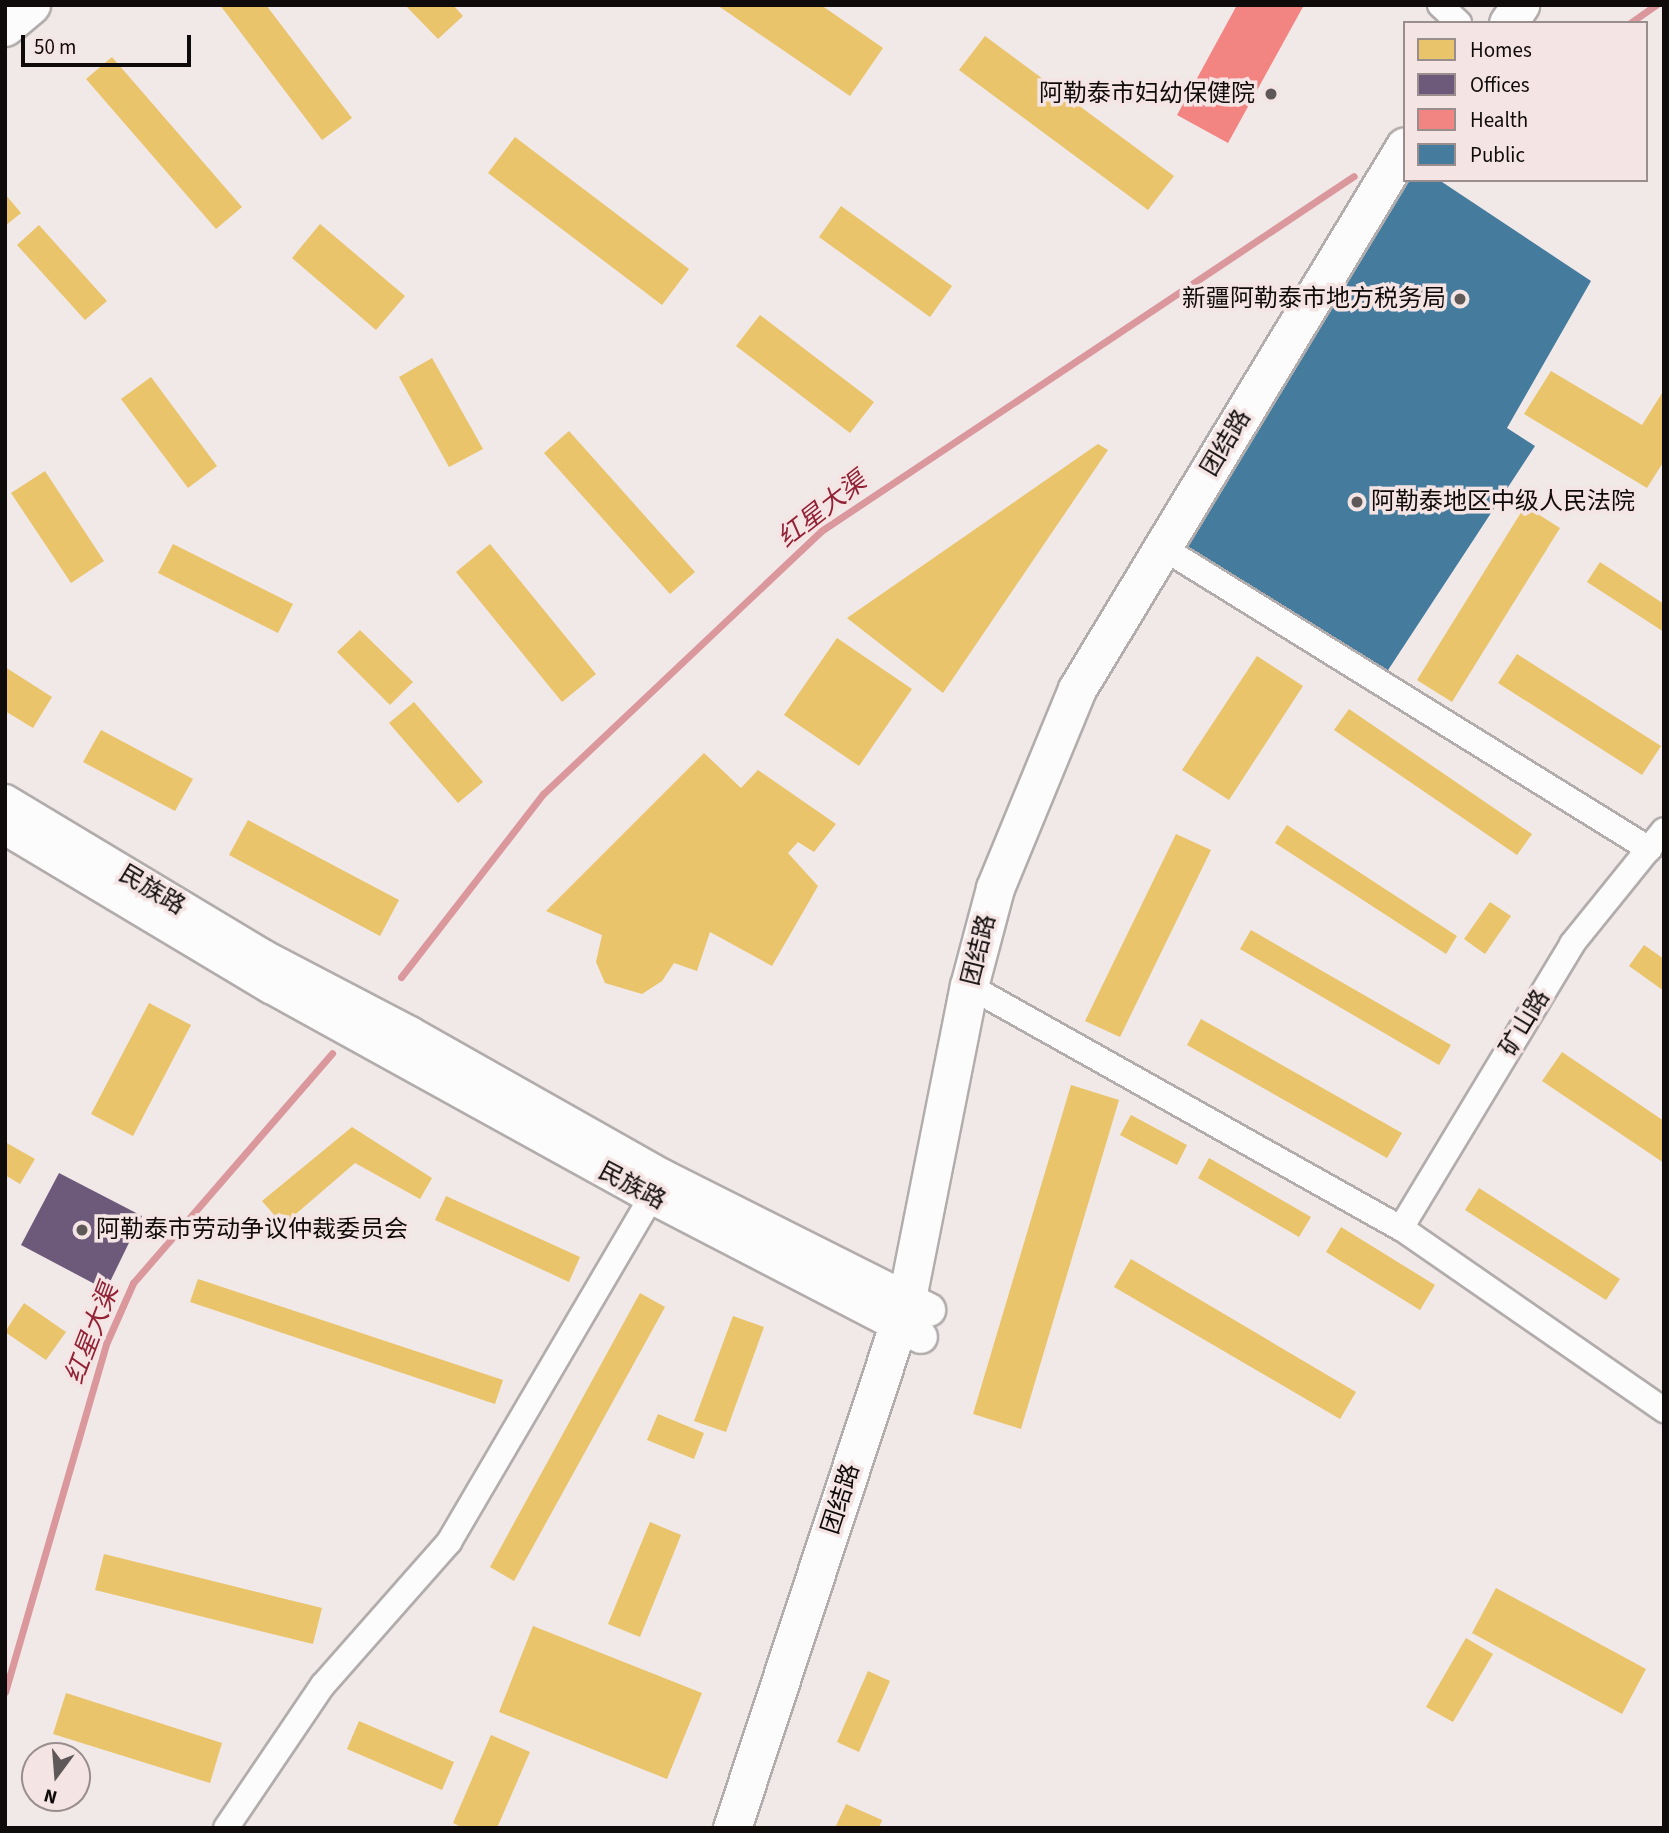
<!DOCTYPE html>
<meta charset="utf-8">
<style>
body{margin:0}
#map{position:relative;width:1669px;height:1833px;overflow:hidden;background:#f1e8e8;font-family:"Source Sans 3","Noto Sans SC",sans-serif}
div>[style]{position:absolute}
.homes>*{inset:0;background:#e9c46a}
.offices>*{inset:0;background:#6d597a}
.health>*{inset:0;background:#f28482}
.public>*{inset:0;background:#457b9d}
.stream>*{height:7px;margin:-3.5px;padding:0 3.5px;transform-origin:3.5px;border-radius:3.5px;background:#da979c}
.roads{filter:drop-shadow(2px 0 #b2acac) drop-shadow(-2px 0 #b2acac) drop-shadow(0 2px #b2acac) drop-shadow(0 -2px #b2acac)}
.minor>*{height:24px;margin:-12px;padding:0 12px;transform-origin:12px;border-radius:12px;background:#fdfcfc}
.tertiary>*{height:32px;margin:-16px;padding:0 16px;transform-origin:16px;border-radius:16px;background:#fdfcfc}
.secondary>*{height:37px;margin:-18.5px;padding:0 18.5px;transform-origin:18.5px;border-radius:18.5px;background:#fdfcfc}
.trunk>*{height:38px;margin:-19px;padding:0 19px;transform-origin:19px;border-radius:19px;background:#fdfcfc}
.dots>*{width:19px;height:19px;translate:-50% -50%;box-sizing:border-box;border:4px solid #f5e4e4;border-radius:50%}
span{translate:-50% -50%;white-space:nowrap;text-align:center;line-height:1.15;-webkit-text-stroke:7px #f5e4e4;paint-order:stroke}
.poi-label{font-size:24px;color:#100b0b}
.right{translate:-100% -50%;text-align:right}
.left{translate:0 -50%;text-align:left}
.street-label{font-size:24px;color:#100b0b}
.water-label{font-size:26px;color:#912235;font-style:italic}
.frame{position:absolute;inset:0;border:7px solid #100b0b;pointer-events:none}
.legend{position:absolute;left:1403px;top:21px;width:245px;height:161px;box-sizing:border-box;background:#f5e4e4;border:2px solid #998d8d;margin:0;padding:9px 12px;list-style:none;font-size:21px;color:#100b0b}
.legend li{display:flex;align-items:center;gap:14px;height:35px}
.legend b{width:35px;border:2px solid #998d8d}
.north{position:absolute;left:21px;top:1742px;width:70px;height:70px;box-sizing:border-box;background:#f5e4e4;border:2px solid #998d8d;border-radius:50%;rotate:196deg;font-size:19px;font-weight:700;line-height:28px;text-align:center;color:#100b0b}
.north::after{content:'';display:block;margin:auto;width:24px;height:32px;background:#5f5858;clip-path:polygon(50% 0,100% 100%,50% 72%,0 100%)}
.scale{position:absolute;left:21px;top:35px;width:170px;height:32px;box-sizing:border-box;border:4px solid #100b0b;border-top:0;padding-left:9px;font-size:21px;line-height:24px;white-space:nowrap;color:#100b0b;-webkit-text-stroke:5px #f5e4e4;paint-order:stroke}
</style>
<div id="map">
<div class="homes">
<div style="clip-path:polygon(220px 5px,266px 5px,352px 118px,322px 140px)"></div>
<div style="clip-path:polygon(405px 5px,453px 5px,463px 16px,438px 39px)"></div>
<div style="clip-path:polygon(717px 5px,821px 5px,883px 48px,850px 96px)"></div>
<div style="clip-path:polygon(985px 36px,1174px 176px,1148px 210px,959px 70px)"></div>
<div style="clip-path:polygon(112px 57px,242px 207px,216px 229px,86px 79px)"></div>
<div style="clip-path:polygon(515px 137px,689px 269px,662px 305px,488px 173px)"></div>
<div style="clip-path:polygon(5px 194px,21px 213px,5px 226px)"></div>
<div style="clip-path:polygon(841px 206px,952px 286px,930px 317px,819px 237px)"></div>
<div style="clip-path:polygon(320px 224px,405px 296px,376px 330px,292px 258px)"></div>
<div style="clip-path:polygon(39px 225px,107px 301px,85px 320px,17px 245px)"></div>
<div style="clip-path:polygon(1523px 263px,1568px 292px,1489px 408px,1445px 379px)"></div>
<div style="clip-path:polygon(760px 315px,874px 402px,850px 433px,736px 346px)"></div>
<div style="clip-path:polygon(432px 358px,483px 449px,449px 467px,399px 377px)"></div>
<div style="clip-path:polygon(1551px 371px,1642px 425px,1664px 390px,1664px 461px,1647px 488px,1524px 414px)"></div>
<div style="clip-path:polygon(151px 377px,217px 466px,188px 488px,121px 399px)"></div>
<div style="clip-path:polygon(1429px 421px,1485px 456px,1372px 634px,1316px 599px)"></div>
<div style="clip-path:polygon(569px 431px,695px 572px,670px 594px,544px 453px)"></div>
<div style="clip-path:polygon(1098px 444px,1108px 450px,943px 693px,847px 618px)"></div>
<div style="clip-path:polygon(45px 471px,104px 561px,71px 583px,11px 493px)"></div>
<div style="clip-path:polygon(1525px 506px,1560px 528px,1452px 702px,1417px 680px)"></div>
<div style="clip-path:polygon(173px 544px,293px 604px,278px 633px,158px 573px)"></div>
<div style="clip-path:polygon(490px 544px,596px 674px,562px 702px,456px 572px)"></div>
<div style="clip-path:polygon(1600px 562px,1664px 604px,1664px 632px,1587px 582px)"></div>
<div style="clip-path:polygon(360px 630px,413px 682px,390px 705px,337px 652px)"></div>
<div style="clip-path:polygon(837px 638px,912px 689px,859px 766px,784px 715px)"></div>
<div style="clip-path:polygon(1517px 654px,1661px 746px,1642px 775px,1498px 683px)"></div>
<div style="clip-path:polygon(1257px 656px,1303px 686px,1229px 800px,1182px 770px)"></div>
<div style="clip-path:polygon(5px 667px,52px 697px,33px 728px,5px 711px)"></div>
<div style="clip-path:polygon(414px 702px,483px 782px,458px 803px,389px 723px)"></div>
<div style="clip-path:polygon(1349px 709px,1532px 834px,1517px 855px,1334px 730px)"></div>
<div style="clip-path:polygon(101px 730px,193px 779px,175px 811px,83px 762px)"></div>
<div style="clip-path:polygon(704px 753px,741px 788px,758px 770px,836px 824px,814px 852px,798px 842px,788px 853px,818px 886px,772px 966px,710px 932px,697px 971px,674px 963px,662px 981px,642px 994px,605px 983px,596px 962px,602px 935px,546px 911px)"></div>
<div style="clip-path:polygon(248px 820px,399px 900px,380px 936px,229px 855px)"></div>
<div style="clip-path:polygon(1287px 825px,1457px 936px,1446px 954px,1275px 843px)"></div>
<div style="clip-path:polygon(1176px 834px,1211px 850px,1120px 1037px,1085px 1021px)"></div>
<div style="clip-path:polygon(1490px 902px,1511px 916px,1485px 954px,1464px 939px)"></div>
<div style="clip-path:polygon(1251px 930px,1451px 1045px,1439px 1065px,1240px 949px)"></div>
<div style="clip-path:polygon(1644px 945px,1664px 959px,1664px 991px,1629px 966px)"></div>
<div style="clip-path:polygon(149px 1003px,191px 1025px,133px 1136px,91px 1114px)"></div>
<div style="clip-path:polygon(1201px 1019px,1402px 1133px,1387px 1158px,1187px 1045px)"></div>
<div style="clip-path:polygon(1562px 1052px,1664px 1121px,1664px 1163px,1542px 1081px)"></div>
<div style="clip-path:polygon(1071px 1085px,1119px 1100px,1021px 1429px,973px 1414px)"></div>
<div style="clip-path:polygon(1131px 1115px,1187px 1145px,1177px 1165px,1120px 1135px)"></div>
<div style="clip-path:polygon(352px 1127px,432px 1178px,420px 1199px,355px 1163px,283px 1225px,262px 1201px)"></div>
<div style="clip-path:polygon(5px 1142px,35px 1159px,20px 1184px,5px 1175px)"></div>
<div style="clip-path:polygon(1209px 1158px,1311px 1217px,1299px 1237px,1198px 1178px)"></div>
<div style="clip-path:polygon(1479px 1188px,1620px 1279px,1606px 1300px,1465px 1210px)"></div>
<div style="clip-path:polygon(446px 1196px,580px 1257px,569px 1282px,435px 1220px)"></div>
<div style="clip-path:polygon(1341px 1227px,1435px 1285px,1420px 1310px,1326px 1252px)"></div>
<div style="clip-path:polygon(1131px 1259px,1356px 1392px,1340px 1419px,1114px 1287px)"></div>
<div style="clip-path:polygon(198px 1279px,503px 1380px,495px 1404px,190px 1302px)"></div>
<div style="clip-path:polygon(640px 1293px,665px 1307px,514px 1581px,490px 1567px)"></div>
<div style="clip-path:polygon(24px 1303px,66px 1332px,46px 1360px,5px 1332px)"></div>
<div style="clip-path:polygon(733px 1316px,764px 1327px,726px 1432px,694px 1421px)"></div>
<div style="clip-path:polygon(658px 1414px,704px 1433px,694px 1459px,647px 1440px)"></div>
<div style="clip-path:polygon(650px 1522px,681px 1535px,640px 1637px,608px 1624px)"></div>
<div style="clip-path:polygon(104px 1554px,322px 1608px,313px 1644px,95px 1590px)"></div>
<div style="clip-path:polygon(1496px 1588px,1646px 1669px,1622px 1714px,1472px 1633px)"></div>
<div style="clip-path:polygon(533px 1626px,702px 1693px,667px 1779px,499px 1712px)"></div>
<div style="clip-path:polygon(1466px 1638px,1493px 1654px,1453px 1722px,1426px 1707px)"></div>
<div style="clip-path:polygon(868px 1671px,890px 1681px,859px 1752px,837px 1742px)"></div>
<div style="clip-path:polygon(66px 1693px,222px 1743px,210px 1783px,53px 1734px)"></div>
<div style="clip-path:polygon(359px 1721px,454px 1762px,442px 1790px,347px 1749px)"></div>
<div style="clip-path:polygon(491px 1735px,530px 1752px,497px 1828px,463px 1828px,453px 1823px)"></div>
<div style="clip-path:polygon(846px 1804px,882px 1820px,879px 1828px,835px 1828px)"></div>
</div>
<div class="offices">
<div style="clip-path:polygon(59px 1173px,142px 1216px,106px 1290px,21px 1245px)"></div>
</div>
<div class="health">
<div style="clip-path:polygon(1237px 5px,1304px 5px,1228px 143px,1177px 115px)"></div>
</div>
<div class="public">
<div style="clip-path:polygon(1410px 180px,1439px 180px,1591px 281px,1507px 428px,1535px 446px,1373px 693px,1181px 559px)"></div>
</div>
<div class="stream">
<div style="left:1630px;top:23px;width:32px;rotate:-35deg"></div>
<div style="left:401px;top:977px;width:232px;rotate:-52.2deg"></div>
<div style="left:543px;top:794px;width:383px;rotate:-43.4deg"></div>
<div style="left:821px;top:531px;width:640px;rotate:-33.67deg"></div>
<div style="left:5px;top:1692px;width:362px;rotate:-73.8deg"></div>
<div style="left:106px;top:1344px;width:67px;rotate:-66.1deg"></div>
<div style="left:133px;top:1283px;width:304px;rotate:-49.1deg"></div>
</div>
<div class="roads">
<div class="minor">
<div style="left:1440px;top:5px;width:26px;rotate:43deg"></div>
<div style="left:1181px;top:559px;width:551px;rotate:31.78deg"></div>
<div style="left:969px;top:986px;width:495px;rotate:29.3deg"></div>
<div style="left:1401px;top:1228px;width:320px;rotate:34.7deg"></div>
<div style="left:1401px;top:1228px;width:332px;rotate:-58.9deg"></div>
<div style="left:1572px;top:944px;width:146px;rotate:-51.1deg"></div>
<div style="left:226px;top:1828px;width:173px;rotate:-55.9deg"></div>
<div style="left:323px;top:1685px;width:191px;rotate:-48.6deg"></div>
<div style="left:449px;top:1542px;width:417px;rotate:-59.6deg"></div>
</div>
<div class="tertiary">
<div style="left:5px;top:801px;width:301px;rotate:31deg"></div>
<div style="left:263px;top:956px;width:166px;rotate:27.6deg"></div>
<div style="left:410px;top:1033px;width:291px;rotate:29.5deg"></div>
<div style="left:663px;top:1176px;width:298px;rotate:26.7deg"></div>
<div style="left:5px;top:828px;width:310px;rotate:30.9deg"></div>
<div style="left:271px;top:987px;width:434px;rotate:28.9deg"></div>
<div style="left:651px;top:1197px;width:304px;rotate:27.4deg"></div>
</div>
<div class="secondary">
<div style="left:1508px;top:23px;width:22px;rotate:-56deg"></div>
<div style="left:732px;top:1828px;width:558px;rotate:-71.73deg"></div>
<div style="left:907px;top:1298px;width:318px;rotate:-78.8deg"></div>
<div style="left:969px;top:986px;width:101px;rotate:-75.1deg"></div>
<div style="left:995px;top:888px;width:215px;rotate:-67.6deg"></div>
<div style="left:1077px;top:689px;width:634px;rotate:-58.87deg"></div>
</div>
<div class="trunk">
<div style="left:5px;top:27px;width:34px;rotate:-40deg"></div>
</div>
</div>
<div class="dots">
<div style="left:1271px;top:94px;background:#5f5858"></div>
<div style="left:1460px;top:299px;background:#5f5858"></div>
<div style="left:1357px;top:502px;background:#5f5858"></div>
<div style="left:82px;top:1230px;background:#5f5858"></div>
</div>
<div class="poi-label">
<span class="right" style="left:1255px;top:94px">阿勒泰市妇幼保健院</span>
<span class="right" style="left:1446px;top:299px">新疆阿勒泰市地方税务局</span>
<span class="left" style="left:1371px;top:502px">阿勒泰地区中级人民法院</span>
<span class="left" style="left:96px;top:1230px">阿勒泰市劳动争议仲裁委员会</span>
</div>
<div class="street-label">
<span style="left:1226px;top:443px;rotate:-59deg">团结路</span>
<span style="left:152px;top:890px;rotate:31deg">民族路</span>
<span style="left:979px;top:950px;rotate:-76deg">团结路</span>
<span style="left:1525px;top:1023px;rotate:-59deg">矿山路</span>
<span style="left:632px;top:1186px;rotate:28deg">民族路</span>
<span style="left:841px;top:1499px;rotate:-72deg">团结路</span>
</div>
<div class="water-label">
<span style="left:822px;top:510px;rotate:-38deg">红星大渠</span>
<span style="left:92px;top:1334px;rotate:-69deg">红星大渠</span>
</div>
<div class="frame"></div>
<ul class="legend">
<li><b style="height:19px;background:#e9c46a"></b>Homes</li>
<li><b style="height:19px;background:#6d597a"></b>Offices</li>
<li><b style="height:19px;background:#f28482"></b>Health</li>
<li><b style="height:19px;background:#457b9d"></b>Public</li>
</ul>
<div class="north">N</div>
<div class="scale">50 m</div>
</div>
